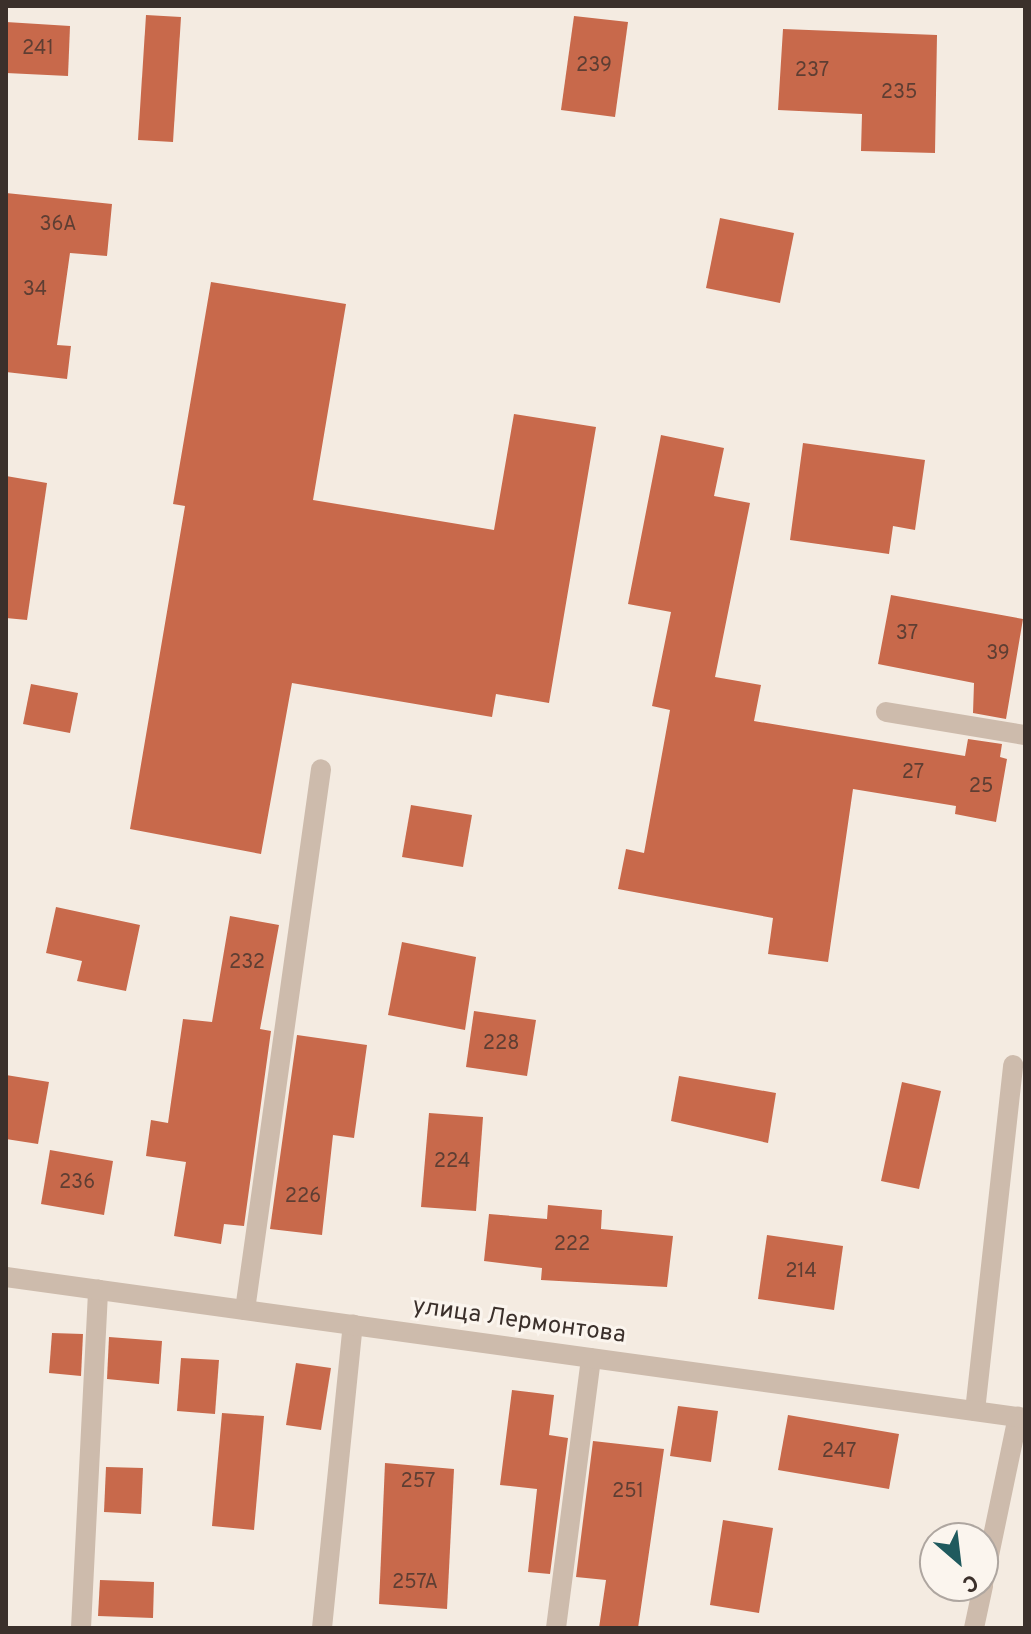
<!DOCTYPE html>
<meta charset="utf-8">
<style>
body{margin:0}
#map{position:relative;width:1031px;height:1634px;overflow:hidden;background:#f4ebe1;font-family:Overpass,sans-serif}
div>[style]{position:absolute}
.building>*{inset:0;background:#c8694b}
.lane>*{height:20px;margin:-10px;padding:0 10px;transform-origin:10px;border-radius:10px;background:#cdbbac}
.street>*{height:20px;margin:-10px;padding:0 10px;transform-origin:10px;border-radius:10px;background:#cdbbac}
span{translate:-50% -50%;white-space:nowrap;text-align:center;line-height:1.15;-webkit-text-stroke:6px #fbf5ee;paint-order:stroke}
.number-label{font-size:20px;color:#5e3e33}
.number-label span{-webkit-text-stroke-width:0}
.street-label{font-size:24px;color:#3b302b}
.frame{position:absolute;inset:0;border:8px solid #3b302b;pointer-events:none}
.north{position:absolute;left:919px;top:1522px;width:80px;height:80px;box-sizing:border-box;background:#fbf5ee;border:2px solid #aea6a0;border-radius:50%;rotate:152deg;font-size:22px;font-weight:700;line-height:32px;text-align:center;color:#3b302b}
.north::after{content:'';display:block;margin:auto;width:28px;height:36px;background:#1f5a5e;clip-path:polygon(50% 0,100% 100%,50% 72%,0 100%)}
</style>
<div id="map">
<div class="building">
<div style="clip-path:polygon(146px 15px,181px 17px,173px 142px,138px 140px)"></div>
<div style="clip-path:polygon(574px 16px,628px 22px,615px 117px,561px 110px)"></div>
<div style="clip-path:polygon(6px 22px,70px 26px,68px 76px,6px 73px)"></div>
<div style="clip-path:polygon(783px 29px,937px 35px,935px 153px,861px 151px,862px 114px,778px 110px)"></div>
<div style="clip-path:polygon(6px 193px,112px 204px,107px 256px,70px 253px,57px 345px,71px 346px,67px 379px,6px 372px)"></div>
<div style="clip-path:polygon(720px 218px,794px 233px,780px 303px,706px 288px)"></div>
<div style="clip-path:polygon(211px 282px,346px 304px,313px 500px,494px 530px,514px 414px,596px 427px,549px 703px,496px 694px,492px 717px,292px 683px,261px 854px,130px 829px,185px 506px,173px 504px)"></div>
<div style="clip-path:polygon(661px 435px,724px 448px,714px 496px,750px 503px,715px 677px,761px 685px,754px 721px,965px 756px,968px 739px,1002px 744px,1000px 757px,1007px 759px,996px 822px,955px 814px,956px 806px,853px 789px,828px 962px,768px 954px,773px 918px,618px 889px,626px 849px,644px 853px,670px 710px,652px 706px,671px 612px,628px 604px)"></div>
<div style="clip-path:polygon(803px 443px,925px 460px,915px 530px,893px 526px,889px 554px,790px 540px)"></div>
<div style="clip-path:polygon(6px 476px,47px 483px,27px 620px,6px 618px)"></div>
<div style="clip-path:polygon(891px 595px,1023px 619px,1006px 719px,973px 713px,974px 683px,878px 664px)"></div>
<div style="clip-path:polygon(31px 684px,78px 693px,70px 733px,23px 724px)"></div>
<div style="clip-path:polygon(411px 805px,472px 815px,463px 867px,402px 857px)"></div>
<div style="clip-path:polygon(56px 907px,140px 925px,126px 991px,77px 981px,82px 961px,46px 953px)"></div>
<div style="clip-path:polygon(230px 916px,279px 925px,260px 1029px,271px 1031px,244px 1226px,224px 1224px,221px 1244px,174px 1236px,186px 1162px,146px 1156px,151px 1120px,168px 1123px,183px 1019px,212px 1022px)"></div>
<div style="clip-path:polygon(402px 942px,476px 957px,465px 1030px,388px 1015px)"></div>
<div style="clip-path:polygon(474px 1011px,536px 1020px,527px 1076px,466px 1067px)"></div>
<div style="clip-path:polygon(297px 1035px,367px 1045px,354px 1138px,333px 1135px,322px 1235px,270px 1229px)"></div>
<div style="clip-path:polygon(6px 1075px,49px 1082px,38px 1144px,6px 1139px)"></div>
<div style="clip-path:polygon(679px 1076px,776px 1093px,768px 1143px,671px 1121px)"></div>
<div style="clip-path:polygon(902px 1082px,941px 1091px,919px 1189px,881px 1181px)"></div>
<div style="clip-path:polygon(429px 1113px,483px 1117px,476px 1211px,421px 1207px)"></div>
<div style="clip-path:polygon(50px 1150px,113px 1161px,104px 1215px,41px 1204px)"></div>
<div style="clip-path:polygon(548px 1205px,602px 1210px,601px 1229px,673px 1236px,667px 1287px,541px 1280px,542px 1268px,484px 1261px,489px 1214px,547px 1219px)"></div>
<div style="clip-path:polygon(767px 1235px,843px 1246px,834px 1310px,758px 1299px)"></div>
<div style="clip-path:polygon(52px 1333px,83px 1334px,81px 1376px,49px 1373px)"></div>
<div style="clip-path:polygon(109px 1337px,162px 1341px,159px 1384px,107px 1379px)"></div>
<div style="clip-path:polygon(181px 1358px,219px 1360px,215px 1414px,177px 1411px)"></div>
<div style="clip-path:polygon(296px 1363px,331px 1368px,321px 1430px,286px 1425px)"></div>
<div style="clip-path:polygon(512px 1390px,554px 1395px,549px 1435px,568px 1438px,550px 1574px,528px 1572px,537px 1489px,500px 1485px)"></div>
<div style="clip-path:polygon(678px 1406px,718px 1411px,711px 1462px,670px 1456px)"></div>
<div style="clip-path:polygon(222px 1413px,264px 1416px,254px 1530px,212px 1526px)"></div>
<div style="clip-path:polygon(788px 1415px,899px 1434px,889px 1489px,778px 1470px)"></div>
<div style="clip-path:polygon(593px 1441px,664px 1449px,638px 1628px,599px 1628px,606px 1580px,576px 1577px)"></div>
<div style="clip-path:polygon(385px 1463px,454px 1469px,447px 1609px,379px 1604px)"></div>
<div style="clip-path:polygon(106px 1467px,143px 1468px,141px 1514px,104px 1512px)"></div>
<div style="clip-path:polygon(723px 1520px,773px 1528px,759px 1613px,710px 1605px)"></div>
<div style="clip-path:polygon(100px 1580px,154px 1582px,153px 1618px,98px 1616px)"></div>
</div>
<div class="lane">
<div style="left:245px;top:1310px;width:546px;rotate:-82deg"></div>
<div style="left:975px;top:1411px;width:348px;rotate:-83.7deg"></div>
<div style="left:983px;top:1584px;width:171px;rotate:-78.2deg"></div>
<div style="left:81px;top:1628px;width:339px;rotate:-87.1deg"></div>
<div style="left:322px;top:1628px;width:305px;rotate:-84.2deg"></div>
<div style="left:556px;top:1628px;width:272px;rotate:-82.6deg"></div>
<div style="left:974px;top:1628px;width:43px;rotate:-77.9deg"></div>
</div>
<div class="street">
<div style="left:886px;top:712px;width:141px;rotate:9.4deg"></div>
<div style="left:6px;top:1277px;width:1029px;rotate:7.88deg"></div>
</div>
<div class="number-label">
<span style="left:38px;top:49px">241</span>
<span style="left:594px;top:66px">239</span>
<span style="left:812px;top:71px">237</span>
<span style="left:899px;top:93px">235</span>
<span style="left:58px;top:225px">36А</span>
<span style="left:35px;top:290px">34</span>
<span style="left:907px;top:634px">37</span>
<span style="left:998px;top:654px">39</span>
<span style="left:913px;top:773px">27</span>
<span style="left:981px;top:787px">25</span>
<span style="left:247px;top:963px">232</span>
<span style="left:501px;top:1044px">228</span>
<span style="left:452px;top:1162px">224</span>
<span style="left:77px;top:1183px">236</span>
<span style="left:303px;top:1197px">226</span>
<span style="left:572px;top:1245px">222</span>
<span style="left:801px;top:1272px">214</span>
<span style="left:839px;top:1452px">247</span>
<span style="left:418px;top:1482px">257</span>
<span style="left:628px;top:1492px">251</span>
<span style="left:415px;top:1583px">257А</span>
</div>
<div class="street-label">
<span style="left:519px;top:1322px;rotate:8deg">улица Лермонтова</span>
</div>
<div class="frame"></div>
<div class="north">С</div>
</div>
